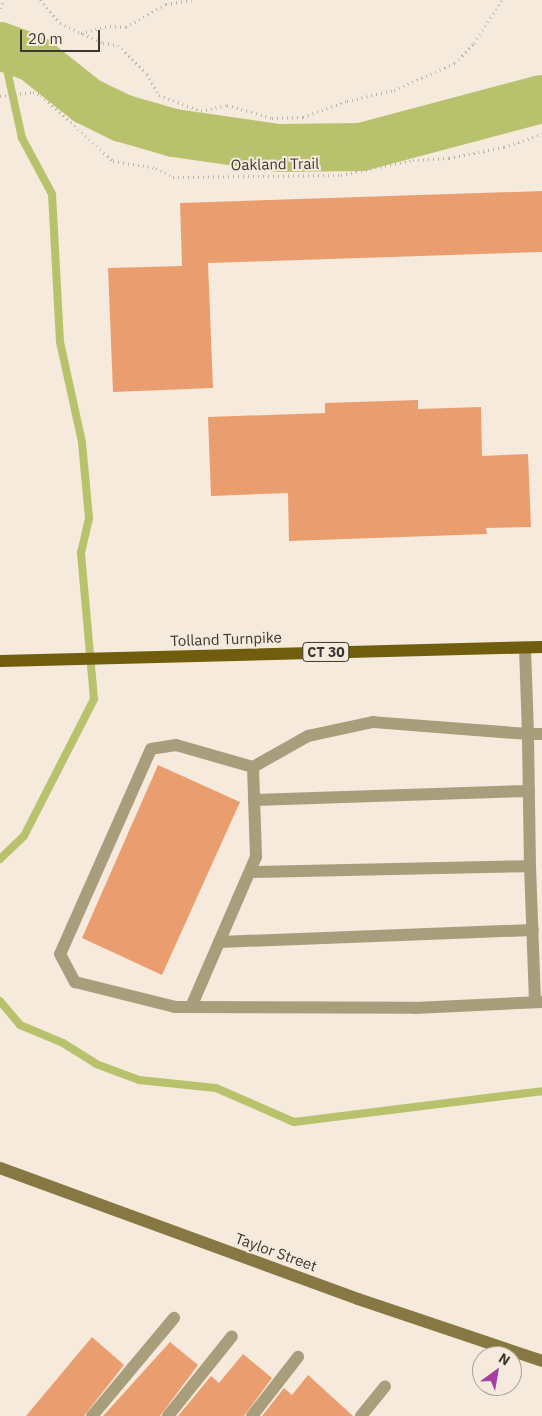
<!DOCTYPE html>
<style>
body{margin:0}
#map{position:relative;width:542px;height:1416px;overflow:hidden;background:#f6eadc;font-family:"IBM Plex Sans",sans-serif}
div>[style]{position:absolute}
.stream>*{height:8px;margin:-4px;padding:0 4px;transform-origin:4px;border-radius:4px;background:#b8c26d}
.river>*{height:48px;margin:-24px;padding:0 24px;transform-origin:24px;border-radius:24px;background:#b8c26d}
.building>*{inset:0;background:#ea9e70}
.path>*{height:3px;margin-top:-1.5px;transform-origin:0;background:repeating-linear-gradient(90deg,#bcb2a7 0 1px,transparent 0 5px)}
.lane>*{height:12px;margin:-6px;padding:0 6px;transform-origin:6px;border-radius:6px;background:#a89e7c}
.secondary>*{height:12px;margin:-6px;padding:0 6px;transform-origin:6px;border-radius:6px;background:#877843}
.primary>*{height:12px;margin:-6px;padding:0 6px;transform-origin:6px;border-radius:6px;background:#705d0e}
span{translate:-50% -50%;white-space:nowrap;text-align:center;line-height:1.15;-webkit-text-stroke:4px #f6eadc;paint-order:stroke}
.shield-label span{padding:1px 4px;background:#f6eadc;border:1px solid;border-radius:4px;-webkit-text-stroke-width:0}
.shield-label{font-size:14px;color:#3c3732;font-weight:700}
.street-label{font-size:15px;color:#3c3732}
.north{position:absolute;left:472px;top:1346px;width:50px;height:50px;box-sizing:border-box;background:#f6eadc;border:1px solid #aca298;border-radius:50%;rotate:32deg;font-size:14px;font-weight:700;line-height:20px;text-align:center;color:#3c3732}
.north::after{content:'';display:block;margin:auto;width:18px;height:22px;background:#a63fa3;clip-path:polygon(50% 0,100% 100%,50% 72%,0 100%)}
.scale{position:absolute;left:20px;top:30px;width:80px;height:22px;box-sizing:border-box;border:2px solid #3c3732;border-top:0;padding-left:6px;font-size:15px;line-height:18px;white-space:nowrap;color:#3c3732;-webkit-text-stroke:4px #f6eadc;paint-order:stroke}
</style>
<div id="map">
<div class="stream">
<div style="left:0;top:859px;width:33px;rotate:-44deg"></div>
<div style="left:24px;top:836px;width:154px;rotate:-62.9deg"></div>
<div style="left:94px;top:699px;width:147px;rotate:-95.1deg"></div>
<div style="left:81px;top:553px;width:36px;rotate:-77deg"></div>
<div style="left:89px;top:518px;width:76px;rotate:-95.3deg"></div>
<div style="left:82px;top:442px;width:102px;rotate:-102.4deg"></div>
<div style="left:60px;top:342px;width:148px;rotate:-93.1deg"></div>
<div style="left:52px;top:194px;width:64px;rotate:-118.2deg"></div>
<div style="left:22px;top:138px;width:93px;rotate:-102.4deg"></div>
<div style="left:0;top:1001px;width:31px;rotate:50deg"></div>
<div style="left:20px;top:1025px;width:47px;rotate:22.7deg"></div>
<div style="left:63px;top:1043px;width:39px;rotate:32deg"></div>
<div style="left:96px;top:1064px;width:46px;rotate:20.4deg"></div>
<div style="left:139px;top:1080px;width:77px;rotate:5.9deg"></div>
<div style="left:216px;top:1088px;width:85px;rotate:23.6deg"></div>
<div style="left:294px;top:1122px;width:250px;rotate:-7.1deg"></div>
</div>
<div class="river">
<div style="left:0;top:46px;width:35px;rotate:20deg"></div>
<div style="left:33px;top:58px;width:69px;rotate:38.5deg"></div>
<div style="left:87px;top:101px;width:39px;rotate:26deg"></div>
<div style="left:122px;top:118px;width:54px;rotate:16.1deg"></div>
<div style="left:174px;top:133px;width:105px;rotate:8.2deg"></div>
<div style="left:278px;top:148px;width:83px;rotate:-0.7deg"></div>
<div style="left:361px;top:147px;width:187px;rotate:-14.9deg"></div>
</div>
<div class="building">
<div style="clip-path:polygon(542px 191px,542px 252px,208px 263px,213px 388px,113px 392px,108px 268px,182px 266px,180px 203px)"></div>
<div style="clip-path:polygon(418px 400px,418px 409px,481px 407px,482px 456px,528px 454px,531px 527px,486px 528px,487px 534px,289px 541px,288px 493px,211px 496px,208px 417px,325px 413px,325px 403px)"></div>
<div style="clip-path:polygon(158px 765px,240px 802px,162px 975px,82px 938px)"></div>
<div style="clip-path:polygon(92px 1337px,124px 1365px,84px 1416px,26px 1416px)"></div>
<div style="clip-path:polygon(170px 1342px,198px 1365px,160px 1416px,103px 1416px)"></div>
<div style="clip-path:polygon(243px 1354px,272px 1378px,244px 1416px,178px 1416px,211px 1376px,219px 1383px)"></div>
<div style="clip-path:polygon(308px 1375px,353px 1416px,262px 1416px,284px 1388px,292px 1395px)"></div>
</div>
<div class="path">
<div style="left:40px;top:0;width:30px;rotate:49deg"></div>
<div style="left:60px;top:23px;width:47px;rotate:24.9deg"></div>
<div style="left:103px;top:43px;width:15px;rotate:8deg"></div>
<div style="left:118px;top:45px;width:41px;rotate:45deg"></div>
<div style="left:147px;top:74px;width:24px;rotate:60deg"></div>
<div style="left:159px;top:95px;width:45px;rotate:20.9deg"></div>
<div style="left:201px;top:111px;width:27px;rotate:-13deg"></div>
<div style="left:227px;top:105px;width:47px;rotate:16.1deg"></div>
<div style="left:272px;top:118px;width:31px;rotate:-2deg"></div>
<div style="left:303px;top:117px;width:47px;rotate:-20deg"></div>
<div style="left:347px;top:101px;width:48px;rotate:-13.2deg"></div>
<div style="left:394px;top:90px;width:67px;rotate:-23.9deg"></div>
<div style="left:455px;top:63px;width:28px;rotate:-46deg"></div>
<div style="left:474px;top:43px;width:51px;rotate:-56.9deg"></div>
<div style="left:0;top:8px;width:9px;rotate:-63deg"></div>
<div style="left:81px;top:33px;width:30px;rotate:-14deg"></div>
<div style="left:110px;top:26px;width:16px;rotate:4deg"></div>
<div style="left:126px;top:27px;width:46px;rotate:-29.9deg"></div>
<div style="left:166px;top:4px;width:26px;rotate:-9deg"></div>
<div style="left:0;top:96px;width:33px;rotate:-7deg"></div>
<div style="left:33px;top:92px;width:9px;rotate:21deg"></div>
<div style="left:41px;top:95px;width:98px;rotate:42.5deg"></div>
<div style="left:113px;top:161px;width:44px;rotate:9.2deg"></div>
<div style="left:156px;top:168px;width:19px;rotate:28deg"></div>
<div style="left:173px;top:177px;width:168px;rotate:-0.7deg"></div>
<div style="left:341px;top:175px;width:74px;rotate:-11.8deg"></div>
<div style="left:413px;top:160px;width:36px;rotate:-3deg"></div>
<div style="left:449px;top:158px;width:56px;rotate:-11.3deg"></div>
<div style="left:504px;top:147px;width:40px;rotate:-18.9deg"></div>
</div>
<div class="lane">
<div style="left:525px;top:648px;width:86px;rotate:88deg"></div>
<div style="left:528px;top:734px;width:155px;rotate:-175.6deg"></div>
<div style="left:373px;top:722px;width:66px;rotate:167.8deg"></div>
<div style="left:308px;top:736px;width:63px;rotate:150.6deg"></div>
<div style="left:253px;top:767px;width:80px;rotate:-164.1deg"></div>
<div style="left:176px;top:745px;width:25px;rotate:171deg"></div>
<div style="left:151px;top:749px;width:224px;rotate:113.9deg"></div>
<div style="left:60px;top:954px;width:32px;rotate:62deg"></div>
<div style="left:75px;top:982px;width:103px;rotate:14deg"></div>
<div style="left:175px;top:1007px;width:239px;rotate:0.2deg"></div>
<div style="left:414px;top:1008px;width:128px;rotate:-2.7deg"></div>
<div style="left:254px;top:800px;width:275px;rotate:-1.9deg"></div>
<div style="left:530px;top:866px;width:132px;rotate:-90.9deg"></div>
<div style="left:528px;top:734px;width:14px"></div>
<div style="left:250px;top:872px;width:280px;rotate:-1.2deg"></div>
<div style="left:530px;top:866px;width:136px;rotate:87.9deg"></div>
<div style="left:219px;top:942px;width:314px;rotate:-2.2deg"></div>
<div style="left:191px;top:1007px;width:163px;rotate:-66.6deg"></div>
<div style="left:256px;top:857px;width:90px;rotate:-91.9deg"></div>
<div style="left:92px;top:1416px;width:128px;rotate:-50.1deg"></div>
<div style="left:168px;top:1416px;width:102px;rotate:-51.3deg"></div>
<div style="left:252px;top:1416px;width:75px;rotate:-52.1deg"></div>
<div style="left:361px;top:1416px;width:38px;rotate:-51deg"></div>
</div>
<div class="secondary">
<div style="left:0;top:1168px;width:381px;rotate:20.1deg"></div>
<div style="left:358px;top:1299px;width:194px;rotate:18.6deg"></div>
</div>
<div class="primary">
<div style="left:0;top:661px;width:542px;rotate:-1.48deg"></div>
</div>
<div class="shield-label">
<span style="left:326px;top:652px">CT 30</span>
</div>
<div class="street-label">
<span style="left:275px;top:164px;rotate:-1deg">Oakland Trail</span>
<span style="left:226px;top:639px;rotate:-2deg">Tolland Turnpike</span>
<span style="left:276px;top:1252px;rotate:20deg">Taylor Street</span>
</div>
<div class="north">N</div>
<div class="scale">20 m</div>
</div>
